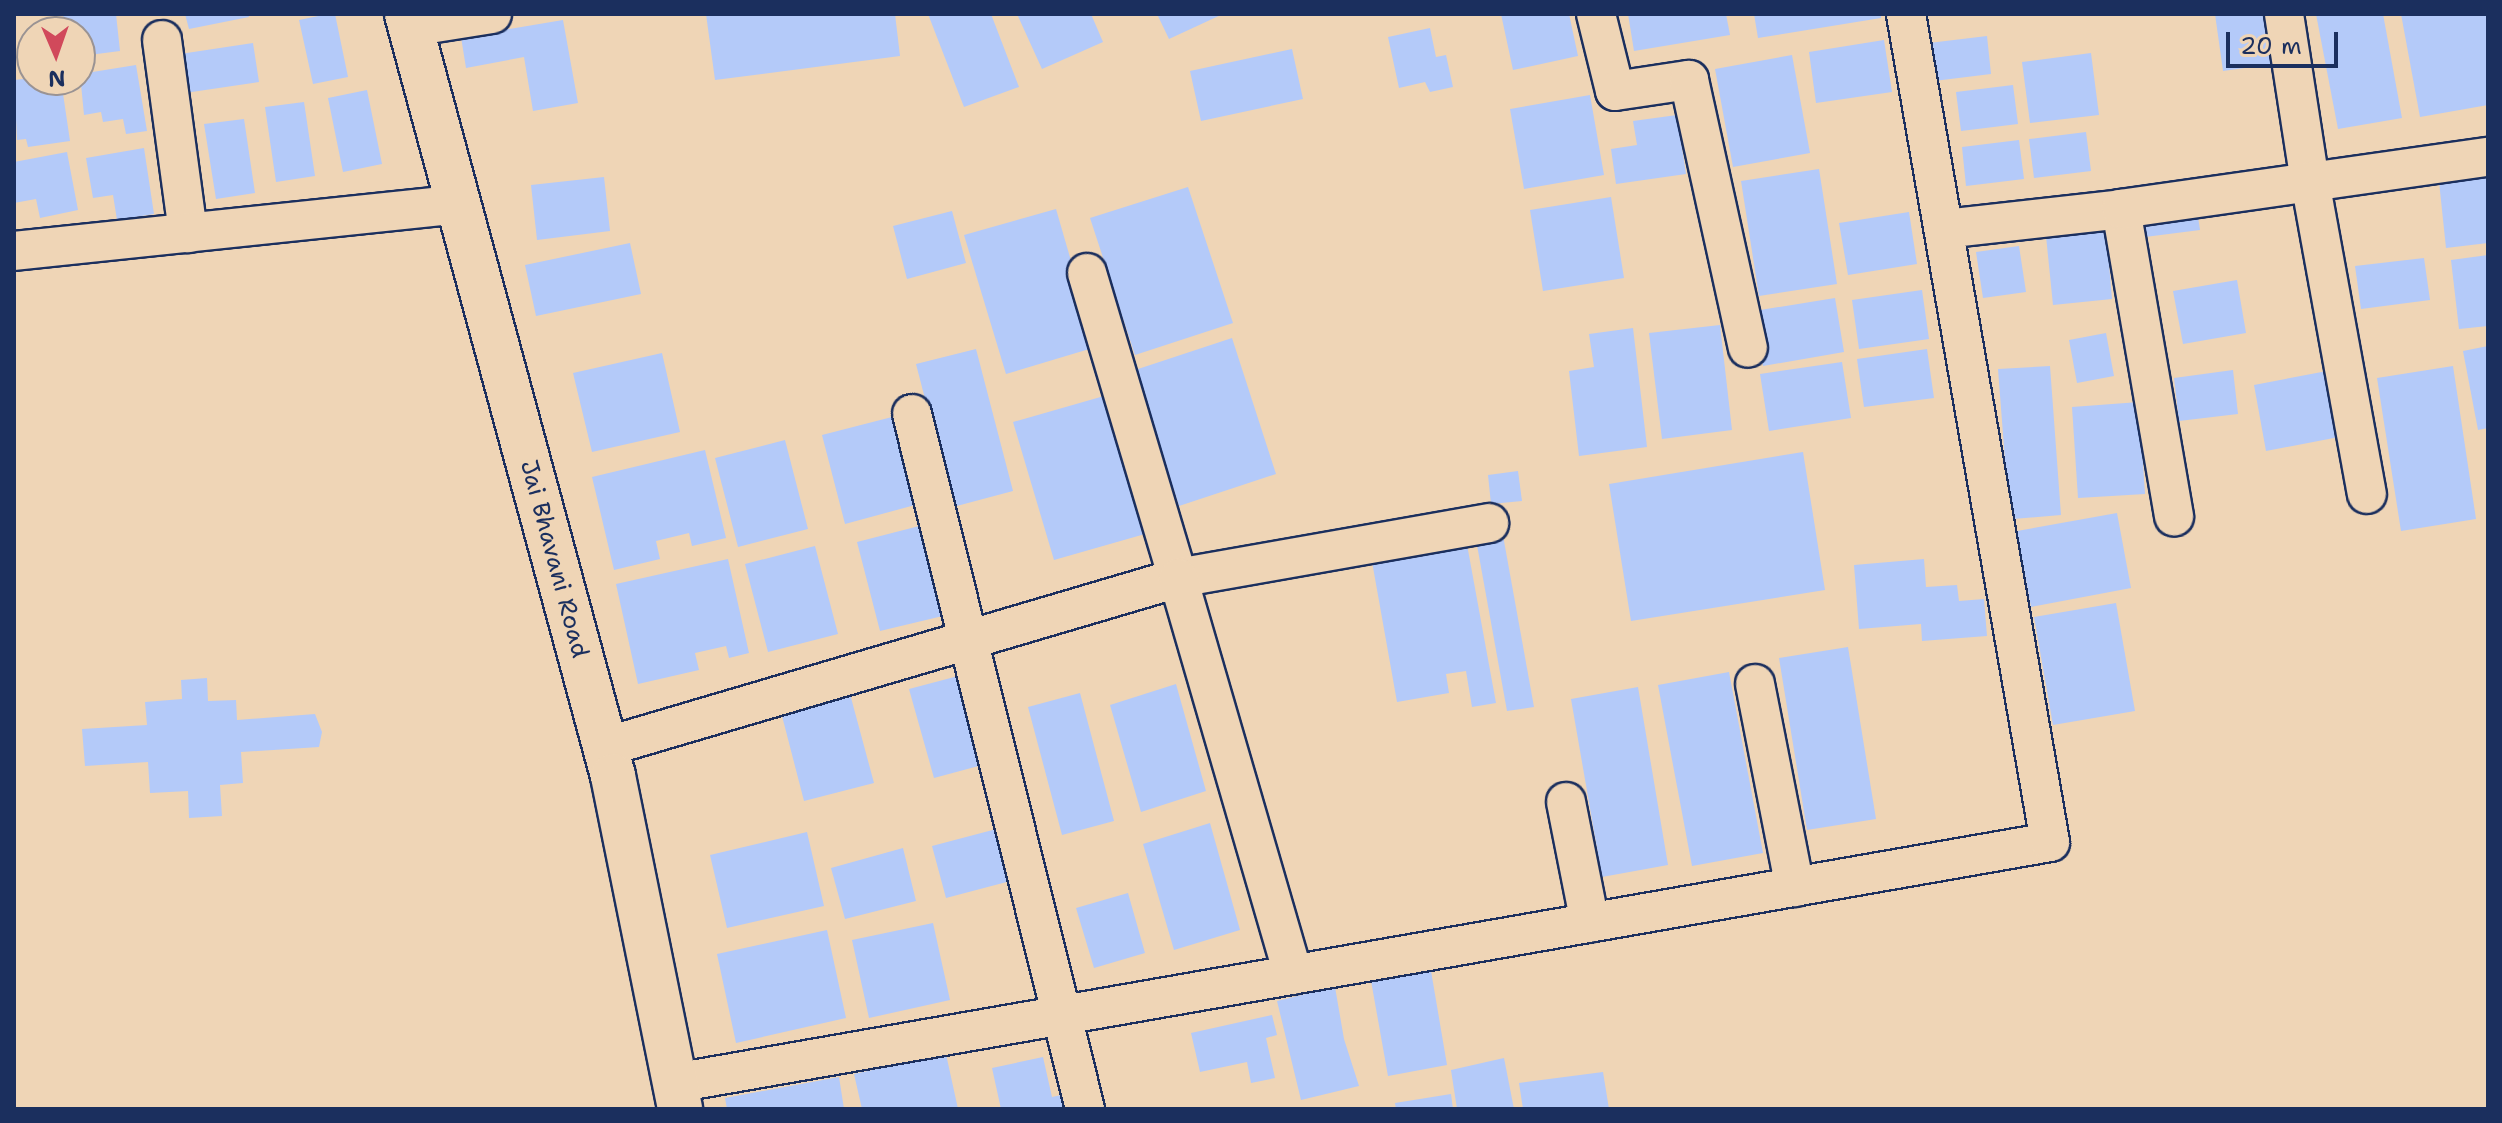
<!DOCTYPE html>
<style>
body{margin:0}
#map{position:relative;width:2502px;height:1123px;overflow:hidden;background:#efd5b6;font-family:"Shantell Sans",sans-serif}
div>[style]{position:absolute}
.building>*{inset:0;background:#b4caf9}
.roads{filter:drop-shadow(2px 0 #1b2f5e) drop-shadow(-2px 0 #1b2f5e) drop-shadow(0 2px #1b2f5e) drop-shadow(0 -2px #1b2f5e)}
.street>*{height:38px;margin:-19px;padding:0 19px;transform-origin:19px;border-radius:19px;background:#efd5b6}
.secondary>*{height:44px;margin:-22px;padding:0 22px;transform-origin:22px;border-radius:22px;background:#efd5b6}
span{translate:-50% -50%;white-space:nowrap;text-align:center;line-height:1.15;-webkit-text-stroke:8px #efd5b6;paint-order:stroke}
.street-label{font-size:24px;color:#1b2f5e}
.frame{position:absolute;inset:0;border:16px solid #1b2f5e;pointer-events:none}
.north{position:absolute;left:16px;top:16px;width:80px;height:80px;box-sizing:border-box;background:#efd5b6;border:2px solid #9a9393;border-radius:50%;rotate:178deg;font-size:22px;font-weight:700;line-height:32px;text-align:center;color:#1b2f5e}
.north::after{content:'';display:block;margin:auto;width:28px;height:36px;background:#d1495b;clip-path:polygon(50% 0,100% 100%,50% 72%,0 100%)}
.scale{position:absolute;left:2226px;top:32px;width:112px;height:36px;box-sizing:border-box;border:4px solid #1b2f5e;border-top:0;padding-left:10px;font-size:24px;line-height:28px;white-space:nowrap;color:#1b2f5e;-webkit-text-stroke:6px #efd5b6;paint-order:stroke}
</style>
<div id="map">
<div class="building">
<div style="clip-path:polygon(63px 14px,116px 14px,120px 51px,89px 55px,86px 37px,80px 38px,80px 32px,65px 32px)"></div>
<div style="clip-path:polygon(185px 14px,248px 14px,249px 17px,189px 29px)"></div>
<div style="clip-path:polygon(328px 14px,335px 14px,348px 77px,313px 84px,299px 20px)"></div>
<div style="clip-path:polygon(706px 14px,895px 14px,900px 56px,715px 80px)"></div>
<div style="clip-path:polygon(928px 14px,991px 14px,1019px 87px,964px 107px)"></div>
<div style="clip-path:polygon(1017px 14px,1091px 14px,1103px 42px,1042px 69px)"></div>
<div style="clip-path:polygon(1157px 14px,1223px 14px,1169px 39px)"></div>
<div style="clip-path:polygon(1501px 14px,1569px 14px,1578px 56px,1513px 70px)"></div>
<div style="clip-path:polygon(1628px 14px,1726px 14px,1730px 35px,1634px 51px)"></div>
<div style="clip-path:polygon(1754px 14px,1881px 14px,1881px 18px,1758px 38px)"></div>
<div style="clip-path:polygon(2215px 14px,2274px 14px,2281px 63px,2223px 71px)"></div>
<div style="clip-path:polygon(2316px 14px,2383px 14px,2402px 118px,2338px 129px)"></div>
<div style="clip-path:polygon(2401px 14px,2488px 14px,2488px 105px,2420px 117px)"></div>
<div style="clip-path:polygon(563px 20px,578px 103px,533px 111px,524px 57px,466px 68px,461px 37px)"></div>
<div style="clip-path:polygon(1430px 28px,1436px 57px,1446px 55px,1453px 87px,1430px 92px,1425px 82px,1399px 88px,1388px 37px)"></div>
<div style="clip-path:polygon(1987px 36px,1991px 74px,1934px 81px,1929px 43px)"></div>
<div style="clip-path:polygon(1884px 40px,1892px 92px,1816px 103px,1809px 52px)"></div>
<div style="clip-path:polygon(253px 43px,259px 82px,185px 93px,180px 54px)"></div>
<div style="clip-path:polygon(1292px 49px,1303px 99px,1201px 121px,1190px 71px)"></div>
<div style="clip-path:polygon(2091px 53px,2099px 115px,2030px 123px,2022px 62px)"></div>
<div style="clip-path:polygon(1792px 55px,1810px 153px,1733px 167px,1715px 69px)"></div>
<div style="clip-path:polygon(136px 65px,147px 131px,126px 134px,123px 119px,103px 122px,101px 112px,84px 115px,80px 74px)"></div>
<div style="clip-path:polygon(32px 78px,61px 80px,70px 141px,28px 147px,26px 139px,17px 140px,14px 80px)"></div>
<div style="clip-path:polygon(2013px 85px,2018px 124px,1961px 131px,1956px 92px)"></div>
<div style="clip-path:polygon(367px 90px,382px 164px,343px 172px,328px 98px)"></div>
<div style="clip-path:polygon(1590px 95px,1604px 175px,1524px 189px,1510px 109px)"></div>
<div style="clip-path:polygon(304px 102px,315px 176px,276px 182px,265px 107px)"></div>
<div style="clip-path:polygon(1677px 115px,1686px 174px,1616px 184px,1611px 149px,1637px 145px,1633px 121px)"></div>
<div style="clip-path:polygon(244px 119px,255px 193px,216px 199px,204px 124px)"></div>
<div style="clip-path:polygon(2086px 132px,2091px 171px,2034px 178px,2029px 139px)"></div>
<div style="clip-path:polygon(2019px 140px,2024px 179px,1966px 186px,1962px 147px)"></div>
<div style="clip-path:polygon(144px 148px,154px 214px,117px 220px,113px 195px,93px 198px,86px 158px)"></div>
<div style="clip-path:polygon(67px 152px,78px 210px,40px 218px,36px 199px,14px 203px,14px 162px)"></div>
<div style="clip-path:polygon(2488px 166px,2488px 243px,2446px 248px,2438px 172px)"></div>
<div style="clip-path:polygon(1819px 169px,1837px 284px,1759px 296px,1741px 181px)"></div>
<div style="clip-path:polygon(604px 177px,610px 231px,537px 240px,531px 185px)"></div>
<div style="clip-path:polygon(1188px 187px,1233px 323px,1135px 355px,1090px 218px)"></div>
<div style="clip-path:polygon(1611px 197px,1624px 278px,1543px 291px,1530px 210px)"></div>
<div style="clip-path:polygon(2196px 204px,2200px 230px,2145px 237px,2142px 211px)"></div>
<div style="clip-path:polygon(1056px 209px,1096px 347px,1006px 374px,964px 235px)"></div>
<div style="clip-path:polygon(952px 211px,966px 263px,907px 279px,893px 226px)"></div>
<div style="clip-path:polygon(1909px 212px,1917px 264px,1848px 275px,1839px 223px)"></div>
<div style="clip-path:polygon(2106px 229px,2112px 299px,2053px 305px,2046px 236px)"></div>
<div style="clip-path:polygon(630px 243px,641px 294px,536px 316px,525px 265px)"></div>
<div style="clip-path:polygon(2019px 246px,2026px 292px,1983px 298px,1976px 252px)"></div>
<div style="clip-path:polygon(2488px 255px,2488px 326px,2459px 329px,2451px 260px)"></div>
<div style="clip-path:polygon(2424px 258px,2430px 300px,2361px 309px,2355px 266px)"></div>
<div style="clip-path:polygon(2237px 280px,2246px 333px,2183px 344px,2173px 291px)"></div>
<div style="clip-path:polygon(1922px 290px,1929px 339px,1859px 349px,1852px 300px)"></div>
<div style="clip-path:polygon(1835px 298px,1844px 352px,1763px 366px,1754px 311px)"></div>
<div style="clip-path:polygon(1720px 325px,1732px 430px,1662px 439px,1649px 333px)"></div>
<div style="clip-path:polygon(1633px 328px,1647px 447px,1579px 456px,1569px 371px,1594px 367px,1589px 334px)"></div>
<div style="clip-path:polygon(2106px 333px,2114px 376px,2077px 383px,2069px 340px)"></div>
<div style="clip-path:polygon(1232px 338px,1276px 474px,1179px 506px,1135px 370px)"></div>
<div style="clip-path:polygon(2488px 346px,2488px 428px,2478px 430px,2463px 351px)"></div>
<div style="clip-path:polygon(976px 349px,1013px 491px,953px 507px,916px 364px)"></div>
<div style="clip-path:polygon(1927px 349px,1934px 398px,1864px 407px,1857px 359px)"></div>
<div style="clip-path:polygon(662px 353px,680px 432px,592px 452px,573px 373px)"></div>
<div style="clip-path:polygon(1842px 362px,1851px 418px,1769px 431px,1760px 374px)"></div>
<div style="clip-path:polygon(2050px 366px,2061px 515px,2001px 520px,1997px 460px,2005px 460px,1998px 369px)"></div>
<div style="clip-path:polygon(2453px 366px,2476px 519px,2401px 531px,2377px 378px)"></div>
<div style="clip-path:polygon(2233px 370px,2238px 414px,2179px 421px,2174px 378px)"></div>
<div style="clip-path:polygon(2327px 371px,2339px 437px,2266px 451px,2254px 385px)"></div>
<div style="clip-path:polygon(1104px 396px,1145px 534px,1054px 560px,1013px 422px)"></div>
<div style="clip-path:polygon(2139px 402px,2145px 494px,2078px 498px,2072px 407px)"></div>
<div style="clip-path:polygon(892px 417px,915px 505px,845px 524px,822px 435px)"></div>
<div style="clip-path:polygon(785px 440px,808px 529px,738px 547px,715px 458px)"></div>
<div style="clip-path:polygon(705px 450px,726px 538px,692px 546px,689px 533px,656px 541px,660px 559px,614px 570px,592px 477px)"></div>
<div style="clip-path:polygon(1803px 452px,1825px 590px,1631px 621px,1609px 484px)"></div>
<div style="clip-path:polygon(1518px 471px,1522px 501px,1491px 504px,1488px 475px)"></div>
<div style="clip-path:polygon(2117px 513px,2131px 588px,2031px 607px,2017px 531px)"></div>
<div style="clip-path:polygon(927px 524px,951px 614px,880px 631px,857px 542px)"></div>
<div style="clip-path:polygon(1502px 530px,1534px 707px,1507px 711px,1475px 534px)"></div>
<div style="clip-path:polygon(1466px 539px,1496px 703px,1472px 707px,1466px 671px,1446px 674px,1449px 693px,1397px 702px,1371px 556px)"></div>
<div style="clip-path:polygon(815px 546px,838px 634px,768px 652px,745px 564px)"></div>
<div style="clip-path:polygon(728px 559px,749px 653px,729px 658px,726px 646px,695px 653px,699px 670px,638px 684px,616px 584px)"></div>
<div style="clip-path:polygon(1924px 559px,1926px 587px,1957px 585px,1959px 601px,1984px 599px,1987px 636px,1922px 641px,1921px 624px,1859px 629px,1854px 565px)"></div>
<div style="clip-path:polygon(2116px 603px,2135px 711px,2053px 725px,2034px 617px)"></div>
<div style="clip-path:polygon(1848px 647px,1876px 819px,1807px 830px,1779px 658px)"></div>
<div style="clip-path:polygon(1729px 672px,1763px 853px,1692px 866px,1658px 685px)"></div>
<div style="clip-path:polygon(962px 675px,986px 764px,934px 778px,909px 689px)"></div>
<div style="clip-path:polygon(207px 678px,208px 701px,236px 700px,237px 720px,315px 714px,322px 732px,319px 747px,241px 752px,243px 783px,220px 785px,222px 816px,189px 818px,188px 791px,150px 793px,148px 762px,85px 766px,82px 729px,147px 725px,145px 702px,182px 699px,181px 680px)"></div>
<div style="clip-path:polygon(1176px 684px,1206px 791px,1141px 812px,1110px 705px)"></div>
<div style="clip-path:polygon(1638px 687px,1668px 865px,1602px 877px,1571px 699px)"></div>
<div style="clip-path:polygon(1080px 693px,1114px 821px,1062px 835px,1028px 707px)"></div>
<div style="clip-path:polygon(850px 694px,874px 783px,804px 801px,781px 712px)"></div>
<div style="clip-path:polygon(1210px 823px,1240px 930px,1174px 950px,1143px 844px)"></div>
<div style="clip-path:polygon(1004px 827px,1018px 879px,946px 898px,932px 846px)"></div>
<div style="clip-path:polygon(807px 832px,824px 906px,727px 928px,710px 855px)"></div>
<div style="clip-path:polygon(903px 848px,916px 901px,845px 919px,831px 868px)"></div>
<div style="clip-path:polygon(1128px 893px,1145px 953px,1094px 968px,1076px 908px)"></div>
<div style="clip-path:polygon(933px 923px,950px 1000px,869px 1018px,852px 940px)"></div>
<div style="clip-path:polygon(827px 930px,846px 1018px,736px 1043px,717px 954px)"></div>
<div style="clip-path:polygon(1430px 965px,1447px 1065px,1388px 1076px,1370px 975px)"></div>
<div style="clip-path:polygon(1335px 987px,1344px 1039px,1359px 1086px,1301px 1100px,1277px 1001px)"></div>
<div style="clip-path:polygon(1272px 1015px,1277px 1035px,1266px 1038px,1275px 1078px,1251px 1083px,1247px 1062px,1200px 1072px,1191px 1033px)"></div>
<div style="clip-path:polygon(946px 1054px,958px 1109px,862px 1109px,854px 1074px)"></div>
<div style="clip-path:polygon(1043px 1057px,1052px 1097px,1075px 1092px,1079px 1109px,1001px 1109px,992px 1068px)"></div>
<div style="clip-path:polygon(1504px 1058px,1514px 1109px,1457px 1109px,1451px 1070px)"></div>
<div style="clip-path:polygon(1603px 1072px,1609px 1109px,1523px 1109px,1519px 1083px)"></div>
<div style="clip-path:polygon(839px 1077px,844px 1109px,727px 1109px,725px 1098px)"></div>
<div style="clip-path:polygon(1451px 1094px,1453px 1109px,1396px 1109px,1395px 1103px)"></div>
</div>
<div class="roads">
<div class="street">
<div style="left:1596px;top:14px;width:79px;rotate:76.1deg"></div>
<div style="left:1615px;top:91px;width:75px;rotate:-8.5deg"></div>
<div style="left:1689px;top:80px;width:274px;rotate:77.6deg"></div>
<div style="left:2284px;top:14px;width:169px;rotate:81.2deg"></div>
<div style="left:2310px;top:181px;width:318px;rotate:79.7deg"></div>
<div style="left:410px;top:27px;width:83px;rotate:-9deg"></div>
<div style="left:162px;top:40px;width:195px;rotate:82.3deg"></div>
<div style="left:2121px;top:209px;width:312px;rotate:80.2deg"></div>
<div style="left:1944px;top:229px;width:178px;rotate:-6.4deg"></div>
<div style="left:2121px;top:209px;width:371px;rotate:-8.1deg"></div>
<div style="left:14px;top:251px;width:446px;rotate:-6deg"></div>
<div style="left:1087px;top:273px;width:318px;rotate:73.4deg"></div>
<div style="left:1178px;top:578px;width:316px;rotate:-10deg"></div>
<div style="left:912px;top:414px;width:716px;rotate:76.02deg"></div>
<div style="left:1755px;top:684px;width:207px;rotate:78.9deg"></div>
<div style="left:605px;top:747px;width:597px;rotate:-16.43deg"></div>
<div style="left:1178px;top:578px;width:413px;rotate:73.8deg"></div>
<div style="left:1566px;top:802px;width:123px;rotate:78.8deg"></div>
<div style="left:675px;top:1083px;width:1396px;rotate:-9.94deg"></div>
<div style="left:2050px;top:842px;width:840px;rotate:-99.87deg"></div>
</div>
<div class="secondary">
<div style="left:407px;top:14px;width:789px;rotate:74.87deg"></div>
<div style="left:613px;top:776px;width:340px;rotate:78.6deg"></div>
</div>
</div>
<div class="street-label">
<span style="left:554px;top:559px;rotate:75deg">Jai Bhavani Road</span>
</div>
<div class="frame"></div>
<div class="north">N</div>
<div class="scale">20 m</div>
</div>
